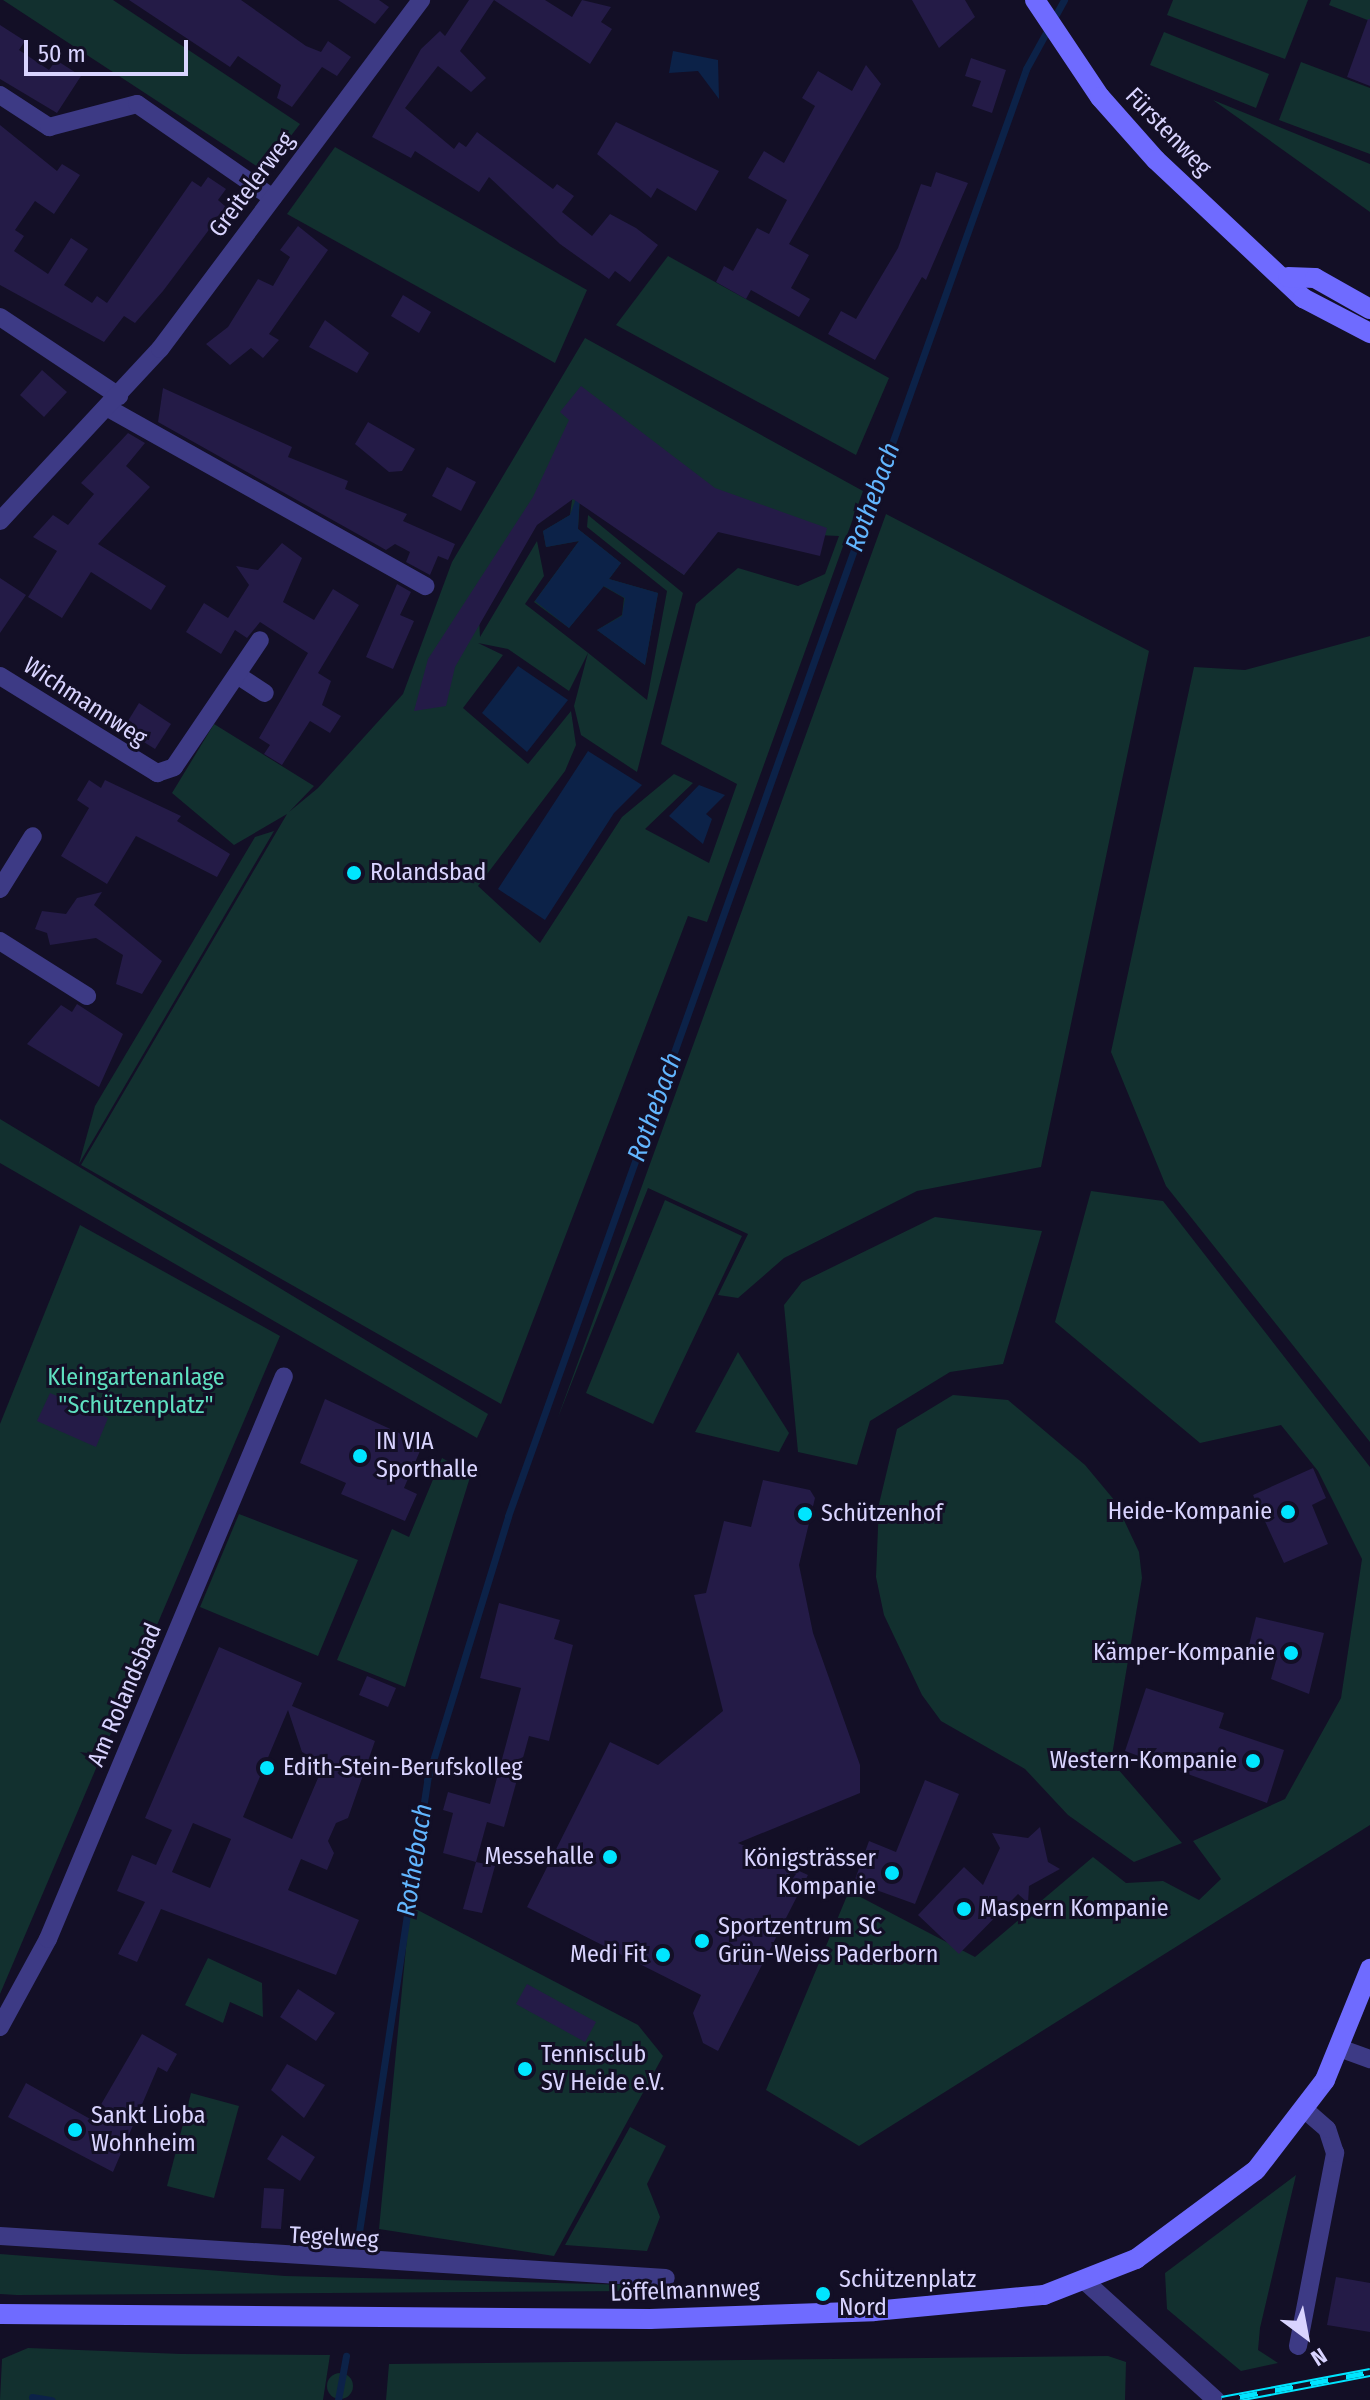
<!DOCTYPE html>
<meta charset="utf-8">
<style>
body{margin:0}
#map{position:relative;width:1370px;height:2400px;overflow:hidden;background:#130f26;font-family:"Fira Sans Condensed",sans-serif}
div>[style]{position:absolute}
.green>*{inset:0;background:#12302f}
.round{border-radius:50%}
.water>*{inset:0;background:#0c2248}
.stream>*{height:7px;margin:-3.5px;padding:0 3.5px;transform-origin:3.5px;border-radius:3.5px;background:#0c2248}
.building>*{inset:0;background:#241b47}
.street>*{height:18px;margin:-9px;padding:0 9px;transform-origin:9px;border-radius:9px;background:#3d3a85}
.secondary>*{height:20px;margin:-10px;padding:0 10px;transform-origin:10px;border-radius:10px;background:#6f6bff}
.rail>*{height:9px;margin-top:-4.5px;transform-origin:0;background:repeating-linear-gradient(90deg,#130f26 0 18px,#00e5ff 0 36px);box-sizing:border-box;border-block:2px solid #00e5ff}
.dots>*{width:22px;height:22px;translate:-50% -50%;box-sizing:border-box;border:4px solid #130f26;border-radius:50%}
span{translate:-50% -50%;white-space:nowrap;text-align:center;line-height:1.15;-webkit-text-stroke:6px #130f26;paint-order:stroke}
.street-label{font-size:24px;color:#d9d4ff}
.poi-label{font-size:24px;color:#d9d4ff}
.left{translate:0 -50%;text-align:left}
.right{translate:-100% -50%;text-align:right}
.park-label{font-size:24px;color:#5fe0c0}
.water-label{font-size:26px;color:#62b6ff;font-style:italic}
.north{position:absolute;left:1266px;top:2296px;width:80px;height:80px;-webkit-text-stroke:6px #130f26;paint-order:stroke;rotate:148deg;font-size:22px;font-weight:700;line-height:32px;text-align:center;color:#d9d4ff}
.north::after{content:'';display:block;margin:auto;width:28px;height:36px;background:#d9d4ff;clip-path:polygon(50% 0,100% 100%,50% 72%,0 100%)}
.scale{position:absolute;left:24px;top:40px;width:164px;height:36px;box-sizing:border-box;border:4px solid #d9d4ff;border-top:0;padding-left:10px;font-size:24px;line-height:28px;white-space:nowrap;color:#d9d4ff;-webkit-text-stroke:6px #130f26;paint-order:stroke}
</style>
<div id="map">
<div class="green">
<div style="clip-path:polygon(3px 0,113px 0,300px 124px,264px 171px)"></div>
<div style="clip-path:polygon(1173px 0,1308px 0,1285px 59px,1167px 15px)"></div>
<div style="clip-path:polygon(1331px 0,1370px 0,1370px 21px,1329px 5px)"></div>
<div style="clip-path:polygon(1164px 32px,1269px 74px,1256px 108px,1150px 65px)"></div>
<div style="clip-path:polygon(1301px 62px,1370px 88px,1370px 154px,1279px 120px)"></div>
<div style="clip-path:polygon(1213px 100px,1370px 164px,1370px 212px)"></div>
<div style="clip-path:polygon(335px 147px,587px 290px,555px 363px,287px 214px)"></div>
<div style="clip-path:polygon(668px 256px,889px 378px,856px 455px,616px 325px)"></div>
<div style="clip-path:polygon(evenodd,585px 338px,863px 491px,707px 922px,688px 916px,501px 1404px,81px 1165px,287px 814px,234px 845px,172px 793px,214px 724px,314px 786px,289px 812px,318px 788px,403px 694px,452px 562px,585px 338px,555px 481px,573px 493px,570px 515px,543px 531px,546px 547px,579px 541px,534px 602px,569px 628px,603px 586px,624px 598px,622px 615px,597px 630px,645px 665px,658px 593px,609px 579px,621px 563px,578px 529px,580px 497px,665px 553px,661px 559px,684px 575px,711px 530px,839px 536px,825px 574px,798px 586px,738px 568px,696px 604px,661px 744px,737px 784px,709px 863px,645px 829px,693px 783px,674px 774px,622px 817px,540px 943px,478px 886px,565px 771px,576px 745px,571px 711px,528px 764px,463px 708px,503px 655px,478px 643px,508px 649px,569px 691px,588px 653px,574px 706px,581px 735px,637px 772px,683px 593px,588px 515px,587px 527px,667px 591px,647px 700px,587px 652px,525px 604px,544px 576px,537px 541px,480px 637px,479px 617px,555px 481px)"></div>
<div style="clip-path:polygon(886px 514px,1149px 651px,1041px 1167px,917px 1191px,784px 1258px,738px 1298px,718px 1295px,748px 1234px,648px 1188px,557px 1420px)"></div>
<div style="clip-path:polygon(1370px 636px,1370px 1442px,1166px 1186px,1111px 1052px,1194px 667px,1245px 670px)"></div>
<div style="clip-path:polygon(274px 831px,79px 1164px,95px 1106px,255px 837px)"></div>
<div style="clip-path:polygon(0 1119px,488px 1414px,477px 1438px,0 1163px)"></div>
<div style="clip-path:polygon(1091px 1191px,1163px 1201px,1370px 1467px,1370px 1825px,859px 2146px,766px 2090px,849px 1891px,975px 1957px,1093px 1857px,1126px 1883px,1163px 1881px,1199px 1900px,1221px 1879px,1193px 1841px,1285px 1799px,1341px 1698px,1362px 1559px,1318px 1471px,1281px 1425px,1200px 1443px,1055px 1322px)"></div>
<div style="clip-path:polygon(665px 1200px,742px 1236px,653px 1424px,586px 1393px)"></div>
<div style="clip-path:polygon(935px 1217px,1042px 1231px,1003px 1364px,950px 1372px,870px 1421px,857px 1465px,798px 1452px,784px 1305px,802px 1282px)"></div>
<div style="clip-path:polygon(80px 1225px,280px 1336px,0 1994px,0 1424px)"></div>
<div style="clip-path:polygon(738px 1352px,789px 1433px,779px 1452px,695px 1432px)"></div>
<div style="clip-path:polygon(953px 1395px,1008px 1400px,1085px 1465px,1115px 1501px,1139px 1552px,1142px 1578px,1111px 1761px,1182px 1843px,1134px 1862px,1068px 1815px,1025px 1769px,941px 1721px,922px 1695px,884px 1615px,876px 1577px,879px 1504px,897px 1429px)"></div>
<div style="clip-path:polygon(442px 1458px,471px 1474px,405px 1687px,337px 1660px,392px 1529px,409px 1537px)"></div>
<div style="clip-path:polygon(239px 1514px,358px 1560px,318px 1656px,200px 1607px)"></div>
<div style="clip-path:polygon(410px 1906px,638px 2025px,663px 2056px,554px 2256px,379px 2229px)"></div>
<div style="clip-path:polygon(208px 1958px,262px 1983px,263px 2017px,230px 2002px,223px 2023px,185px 2005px)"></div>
<div style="clip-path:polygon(191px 2093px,239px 2106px,214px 2198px,167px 2186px)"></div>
<div style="clip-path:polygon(630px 2127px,666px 2146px,647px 2184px,660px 2217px,647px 2251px,565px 2245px)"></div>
<div style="clip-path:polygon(1296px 2175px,1260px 2328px,1258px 2350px,1278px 2363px,1241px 2371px,1167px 2309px,1165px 2273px)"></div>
<div style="clip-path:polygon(0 2254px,285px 2276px,634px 2285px,632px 2291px,17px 2295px,0 2294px)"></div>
<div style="clip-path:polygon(28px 2348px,181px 2354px,330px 2355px,323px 2400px,0 2400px,2px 2359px)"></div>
<div style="clip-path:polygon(1108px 2356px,1126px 2362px,1125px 2400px,386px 2400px,389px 2364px)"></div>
<div class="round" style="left:327px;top:2373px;width:26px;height:26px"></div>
</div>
<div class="water">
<div style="clip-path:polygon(673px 51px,718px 60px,719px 99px,698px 71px,669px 73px)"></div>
<div style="clip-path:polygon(580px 488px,578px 529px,621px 563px,609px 579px,658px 593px,645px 665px,597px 630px,622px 616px,625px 598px,604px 586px,569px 628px,535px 601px,579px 541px,546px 547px,543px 531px,570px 515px)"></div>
<div style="clip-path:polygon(518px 666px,568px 700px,527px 752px,482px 713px)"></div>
<div style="clip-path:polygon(588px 751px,642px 785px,614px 813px,545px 920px,498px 889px)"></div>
<div style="clip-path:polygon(699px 785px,725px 795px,706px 814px,712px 819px,703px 844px,669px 816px)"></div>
</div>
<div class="stream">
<div style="left:357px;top:2245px;width:470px;rotate:-81.4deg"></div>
<div style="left:427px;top:1780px;width:276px;rotate:-72.9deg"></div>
<div style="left:508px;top:1516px;width:1537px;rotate:-70.3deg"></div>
<div style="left:1026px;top:69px;width:79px;rotate:-61.2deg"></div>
<div style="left:32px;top:2397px;width:20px;rotate:9deg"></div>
<div style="left:338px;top:2400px;width:45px;rotate:-79.7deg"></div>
</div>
<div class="building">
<div style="clip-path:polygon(129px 0,241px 0,306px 46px,321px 52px,328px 41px,351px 57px,337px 76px,322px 67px,292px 107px,277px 98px,281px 85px,238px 56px,230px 67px)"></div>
<div style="clip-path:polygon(338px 0,379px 0,389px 7px,375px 24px)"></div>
<div style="clip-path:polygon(469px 0,545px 0,572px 17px,582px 0,611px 7px,601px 22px,612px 29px,590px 64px,494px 0,460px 51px,486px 78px,471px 92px,438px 66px,405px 108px,454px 149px,459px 142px,466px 147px,477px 132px,553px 189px,557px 184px,574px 196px,562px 212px,592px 236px,610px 214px,636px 228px,658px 245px,630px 282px,615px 271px,609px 279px,560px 244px,489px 177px,479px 192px,415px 151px,411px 158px,372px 137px,421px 49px,440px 31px,445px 36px)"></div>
<div style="clip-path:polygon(912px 0,965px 0,975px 17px,939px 48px)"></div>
<div style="clip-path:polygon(1368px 19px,1370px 19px,1370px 86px,1347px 77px)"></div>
<div style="clip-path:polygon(0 25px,25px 41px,19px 50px,49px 70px,56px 60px,81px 76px,57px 113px,0 79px)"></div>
<div style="clip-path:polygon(971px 58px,1006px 70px,992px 113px,972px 106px,981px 81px,965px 76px)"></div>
<div style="clip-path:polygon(866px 65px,881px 84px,789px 244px,809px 255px,791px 288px,810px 299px,799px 317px,751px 290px,746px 299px,716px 282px,724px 266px,733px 271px,757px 228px,769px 234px,787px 200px,748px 178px,764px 151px,784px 163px,815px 106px,802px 98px,818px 71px,852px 91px)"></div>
<div style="clip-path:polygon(616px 122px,719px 171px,696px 211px,657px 188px,651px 198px,597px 154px)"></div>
<div style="clip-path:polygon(0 125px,57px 171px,62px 164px,80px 175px,54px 214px,35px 201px,15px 230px,24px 236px,14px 251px,48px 274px,71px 238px,88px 249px,64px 285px,92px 303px,97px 296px,107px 303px,192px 181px,201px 187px,208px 177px,226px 189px,218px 200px,226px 207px,163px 291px,135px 323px,124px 316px,104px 342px,0 285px)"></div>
<div style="clip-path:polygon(936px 172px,968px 183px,926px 280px,922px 277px,875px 360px,828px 334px,841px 311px,856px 319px,898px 248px,921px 184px,931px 187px)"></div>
<div style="clip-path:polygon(298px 226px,328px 250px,269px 334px,279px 340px,263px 358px,251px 348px,230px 365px,206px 344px,228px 327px,258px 279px,273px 286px,290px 257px,280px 250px)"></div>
<div style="clip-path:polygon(403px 295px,431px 312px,419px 333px,391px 316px)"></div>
<div style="clip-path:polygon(325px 320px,369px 353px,357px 373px,309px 347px)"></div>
<div style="clip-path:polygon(42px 370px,67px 392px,44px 417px,20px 395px)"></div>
<div style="clip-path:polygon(581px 386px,715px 488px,827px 528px,820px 556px,718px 532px,684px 575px,573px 499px,537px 525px,455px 667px,446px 706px,414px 711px,428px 659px,533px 497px,569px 420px,560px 412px)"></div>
<div style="clip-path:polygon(163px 388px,292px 447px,288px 457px,348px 481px,345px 489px,407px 514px,403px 521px,455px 544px,448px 560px,438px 556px,430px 575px,406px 562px,410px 552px,395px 544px,386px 550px,158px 422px)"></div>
<div style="clip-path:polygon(368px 422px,415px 449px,402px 471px,389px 472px,355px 444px)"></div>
<div style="clip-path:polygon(128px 433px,145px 443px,126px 466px,150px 487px,98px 544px,166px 586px,151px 610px,91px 572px,62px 618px,28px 597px,57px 551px,33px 537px,53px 515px,68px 525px,94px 494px,81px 483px)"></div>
<div style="clip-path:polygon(447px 467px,476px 482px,461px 511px,432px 496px)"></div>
<div style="clip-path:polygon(282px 543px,302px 558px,283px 602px,314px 620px,333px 589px,359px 605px,318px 673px,331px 681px,322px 705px,341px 716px,330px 733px,310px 721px,282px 765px,264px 754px,270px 745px,259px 738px,308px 653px,260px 622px,247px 638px,235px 630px,221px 654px,186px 632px,204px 603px,228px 618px,249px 585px,236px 566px,258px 570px)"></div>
<div style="clip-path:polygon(0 578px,26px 595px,0 633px)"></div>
<div style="clip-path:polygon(397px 584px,411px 592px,400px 615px,414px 621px,393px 669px,366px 657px)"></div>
<div style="clip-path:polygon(139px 703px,171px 724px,155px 749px,123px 729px)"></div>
<div style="clip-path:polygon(89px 780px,101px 788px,105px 780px,181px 816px,177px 821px,230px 854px,217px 877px,136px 836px,107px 884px,61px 856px,89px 808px,77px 800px)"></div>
<div style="clip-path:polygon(102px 892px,94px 905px,162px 961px,142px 994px,116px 984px,123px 955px,96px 938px,50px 945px,47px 933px,35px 929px,42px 911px,66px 914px,77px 898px)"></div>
<div style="clip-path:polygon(77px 1004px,123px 1034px,99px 1087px,27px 1044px,61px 1005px,72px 1012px)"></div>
<div style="clip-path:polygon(50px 1393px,108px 1418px,96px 1447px,37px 1421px)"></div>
<div style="clip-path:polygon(325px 1399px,423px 1444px,404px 1488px,417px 1494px,405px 1521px,341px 1494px,346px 1483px,300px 1463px)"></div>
<div style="clip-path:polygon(1313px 1468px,1326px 1498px,1312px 1505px,1328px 1544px,1284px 1563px,1253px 1495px)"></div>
<div style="clip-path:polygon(763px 1480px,810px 1490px,815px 1498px,799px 1565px,813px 1633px,860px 1765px,860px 1793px,738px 1843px,808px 1875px,718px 2051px,703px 2043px,693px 2013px,701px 1995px,527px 1907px,610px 1742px,658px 1765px,723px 1711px,694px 1595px,706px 1593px,724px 1521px,751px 1527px)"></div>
<div style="clip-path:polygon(499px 1603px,560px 1620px,554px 1639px,573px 1645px,549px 1741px,529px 1736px,504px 1827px,487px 1822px,476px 1862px,443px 1853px,453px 1813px,443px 1810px,448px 1792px,490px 1804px,521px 1688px,480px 1678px)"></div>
<div style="clip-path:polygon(1256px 1617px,1324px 1633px,1309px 1694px,1271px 1679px,1277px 1657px,1248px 1649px)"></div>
<div style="clip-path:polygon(evenodd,219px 1647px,302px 1683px,292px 1706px,375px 1741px,348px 1818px,336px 1823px,328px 1841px,334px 1853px,327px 1870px,301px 1859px,288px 1890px,359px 1920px,336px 1975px,161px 1909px,137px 1962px,118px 1954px,145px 1902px,117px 1891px,132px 1855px,156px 1865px,164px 1847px,172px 1830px,145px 1818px,219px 1647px,288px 1710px,302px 1752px,324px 1764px,292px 1839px,243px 1817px,288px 1710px,219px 1647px,193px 1823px,231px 1839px,210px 1888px,172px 1872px,193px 1823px)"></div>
<div style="clip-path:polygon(367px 1676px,396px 1688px,388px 1707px,359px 1695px)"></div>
<div style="clip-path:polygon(1146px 1688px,1224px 1713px,1219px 1728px,1284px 1750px,1267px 1803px,1125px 1751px)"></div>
<div style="clip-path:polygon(925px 1780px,959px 1794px,915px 1904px,854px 1882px,869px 1841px,896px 1852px)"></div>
<div style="clip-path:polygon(1040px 1827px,1048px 1862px,1060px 1869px,1029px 1886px,1028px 1903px,1018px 1894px,959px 1954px,918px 1915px,964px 1867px,983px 1885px,1000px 1848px,992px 1833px,1028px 1838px)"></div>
<div style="clip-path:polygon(476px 1862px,495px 1866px,482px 1913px,463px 1909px)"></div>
<div style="clip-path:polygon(527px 1984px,596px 2022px,585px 2042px,516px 2004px)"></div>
<div style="clip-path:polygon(298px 1989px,335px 2013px,316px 2041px,280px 2017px)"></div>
<div style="clip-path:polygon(142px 2034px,177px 2054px,167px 2072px,158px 2067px,113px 2172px,8px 2117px,26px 2083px,92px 2120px)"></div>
<div style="clip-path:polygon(287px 2064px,325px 2085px,304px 2118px,271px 2090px)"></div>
<div style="clip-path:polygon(282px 2135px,315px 2157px,300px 2181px,267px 2159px)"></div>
<div style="clip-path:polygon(264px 2188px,284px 2189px,281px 2229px,261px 2228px)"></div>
<div style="clip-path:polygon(1336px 2277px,1370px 2283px,1370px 2332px,1327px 2325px)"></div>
</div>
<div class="street">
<div style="left:0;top:95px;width:59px;rotate:33.1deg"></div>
<div style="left:49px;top:127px;width:91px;rotate:-14.6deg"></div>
<div style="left:137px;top:104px;width:165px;rotate:34.7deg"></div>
<div style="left:0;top:317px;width:143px;rotate:33.6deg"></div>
<div style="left:108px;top:408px;width:364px;rotate:29.3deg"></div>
<div style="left:0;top:521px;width:235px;rotate:-47.1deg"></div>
<div style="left:160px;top:349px;width:436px;rotate:-53.2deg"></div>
<div style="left:237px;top:675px;width:33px;rotate:33deg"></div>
<div style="left:0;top:676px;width:185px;rotate:31.7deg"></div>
<div style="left:157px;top:773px;width:18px;rotate:-19deg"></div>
<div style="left:174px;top:767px;width:153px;rotate:-55.9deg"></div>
<div style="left:0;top:889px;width:62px;rotate:-58.1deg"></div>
<div style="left:0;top:941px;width:103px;rotate:32.3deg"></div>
<div style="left:0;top:2027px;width:100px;rotate:-61.4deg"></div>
<div style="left:48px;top:1939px;width:610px;rotate:-67.26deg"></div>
<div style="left:1342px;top:2049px;width:30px;rotate:20deg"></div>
<div style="left:0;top:2236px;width:667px;rotate:3.61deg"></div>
<div style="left:1087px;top:2283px;width:174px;rotate:42.2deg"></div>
<div style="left:1298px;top:2346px;width:197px;rotate:-79.1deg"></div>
<div style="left:1335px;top:2153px;width:25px;rotate:-108deg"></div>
<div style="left:1327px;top:2129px;width:28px;rotate:-139deg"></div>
</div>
<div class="secondary">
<div style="left:1035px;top:0;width:117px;rotate:56.2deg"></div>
<div style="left:1100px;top:97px;width:84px;rotate:48.4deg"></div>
<div style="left:1156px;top:160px;width:202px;rotate:43.2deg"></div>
<div style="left:1303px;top:298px;width:76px;rotate:27.6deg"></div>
<div style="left:1288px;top:277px;width:27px;rotate:2deg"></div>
<div style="left:1315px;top:278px;width:63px;rotate:29.4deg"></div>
<div style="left:0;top:2314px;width:650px;rotate:0.44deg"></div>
<div style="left:650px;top:2319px;width:224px;rotate:-2deg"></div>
<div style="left:874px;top:2311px;width:171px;rotate:-5.4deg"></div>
<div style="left:1044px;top:2295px;width:99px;rotate:-21.4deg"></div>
<div style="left:1136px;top:2259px;width:149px;rotate:-36.6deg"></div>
<div style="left:1256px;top:2170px;width:113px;rotate:-52.5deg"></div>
<div style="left:1325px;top:2080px;width:120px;rotate:-67.9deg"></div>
</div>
<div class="rail">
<div style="left:1222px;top:2400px;width:151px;rotate:-10.7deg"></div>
</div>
<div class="dots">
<div style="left:354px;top:873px;background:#00e5ff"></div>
<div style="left:360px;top:1456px;background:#00e5ff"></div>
<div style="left:1288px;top:1512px;background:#00e5ff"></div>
<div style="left:805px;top:1514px;background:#00e5ff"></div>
<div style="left:1291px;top:1653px;background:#00e5ff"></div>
<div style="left:1253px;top:1761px;background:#00e5ff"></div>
<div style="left:267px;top:1768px;background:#00e5ff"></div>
<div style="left:610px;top:1857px;background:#00e5ff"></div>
<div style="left:892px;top:1873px;background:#00e5ff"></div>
<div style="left:964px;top:1909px;background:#00e5ff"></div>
<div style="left:702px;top:1941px;background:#00e5ff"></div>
<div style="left:663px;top:1955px;background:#00e5ff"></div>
<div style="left:525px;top:2069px;background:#00e5ff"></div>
<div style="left:75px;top:2130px;background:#00e5ff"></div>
<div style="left:823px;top:2294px;background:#00e5ff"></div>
</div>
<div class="street-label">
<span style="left:1168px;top:132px;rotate:46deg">Fürstenweg</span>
<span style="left:252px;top:185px;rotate:-53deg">Greitelerweg</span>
<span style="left:85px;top:702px;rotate:33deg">Wichmannweg</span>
<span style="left:125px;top:1695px;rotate:-67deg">Am Rolandsbad</span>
<span style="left:334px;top:2238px;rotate:3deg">Tegelweg</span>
<span style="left:685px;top:2291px;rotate:-2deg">Löffelmannweg</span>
</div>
<div class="poi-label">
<span class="left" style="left:370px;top:873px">Rolandsbad</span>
<span class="left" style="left:376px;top:1456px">IN VIA<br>Sporthalle</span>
<span class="right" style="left:1272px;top:1512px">Heide-Kompanie</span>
<span class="left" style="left:821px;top:1514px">Schützenhof</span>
<span class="right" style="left:1275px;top:1653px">Kämper-Kompanie</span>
<span class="right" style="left:1237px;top:1761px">Western-Kompanie</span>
<span class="left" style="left:283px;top:1768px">Edith-Stein-Berufskolleg</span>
<span class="right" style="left:594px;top:1857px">Messehalle</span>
<span class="right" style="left:876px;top:1873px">Königsträsser<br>Kompanie</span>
<span class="left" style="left:980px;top:1909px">Maspern Kompanie</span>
<span class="left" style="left:718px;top:1941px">Sportzentrum SC<br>Grün-Weiss Paderborn</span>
<span class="right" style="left:647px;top:1955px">Medi Fit</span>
<span class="left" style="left:541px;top:2069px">Tennisclub<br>SV Heide e.V.</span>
<span class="left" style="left:91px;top:2130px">Sankt Lioba<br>Wohnheim</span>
<span class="left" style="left:839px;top:2294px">Schützenplatz<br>Nord</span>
</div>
<div class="park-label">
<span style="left:136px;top:1392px">Kleingartenanlage<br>"Schützenplatz"</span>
</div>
<div class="water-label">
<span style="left:873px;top:497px;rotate:-70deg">Rothebach</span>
<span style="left:655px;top:1107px;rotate:-70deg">Rothebach</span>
<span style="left:415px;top:1860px;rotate:-81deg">Rothebach</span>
</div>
<div class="north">N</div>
<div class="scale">50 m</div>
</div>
